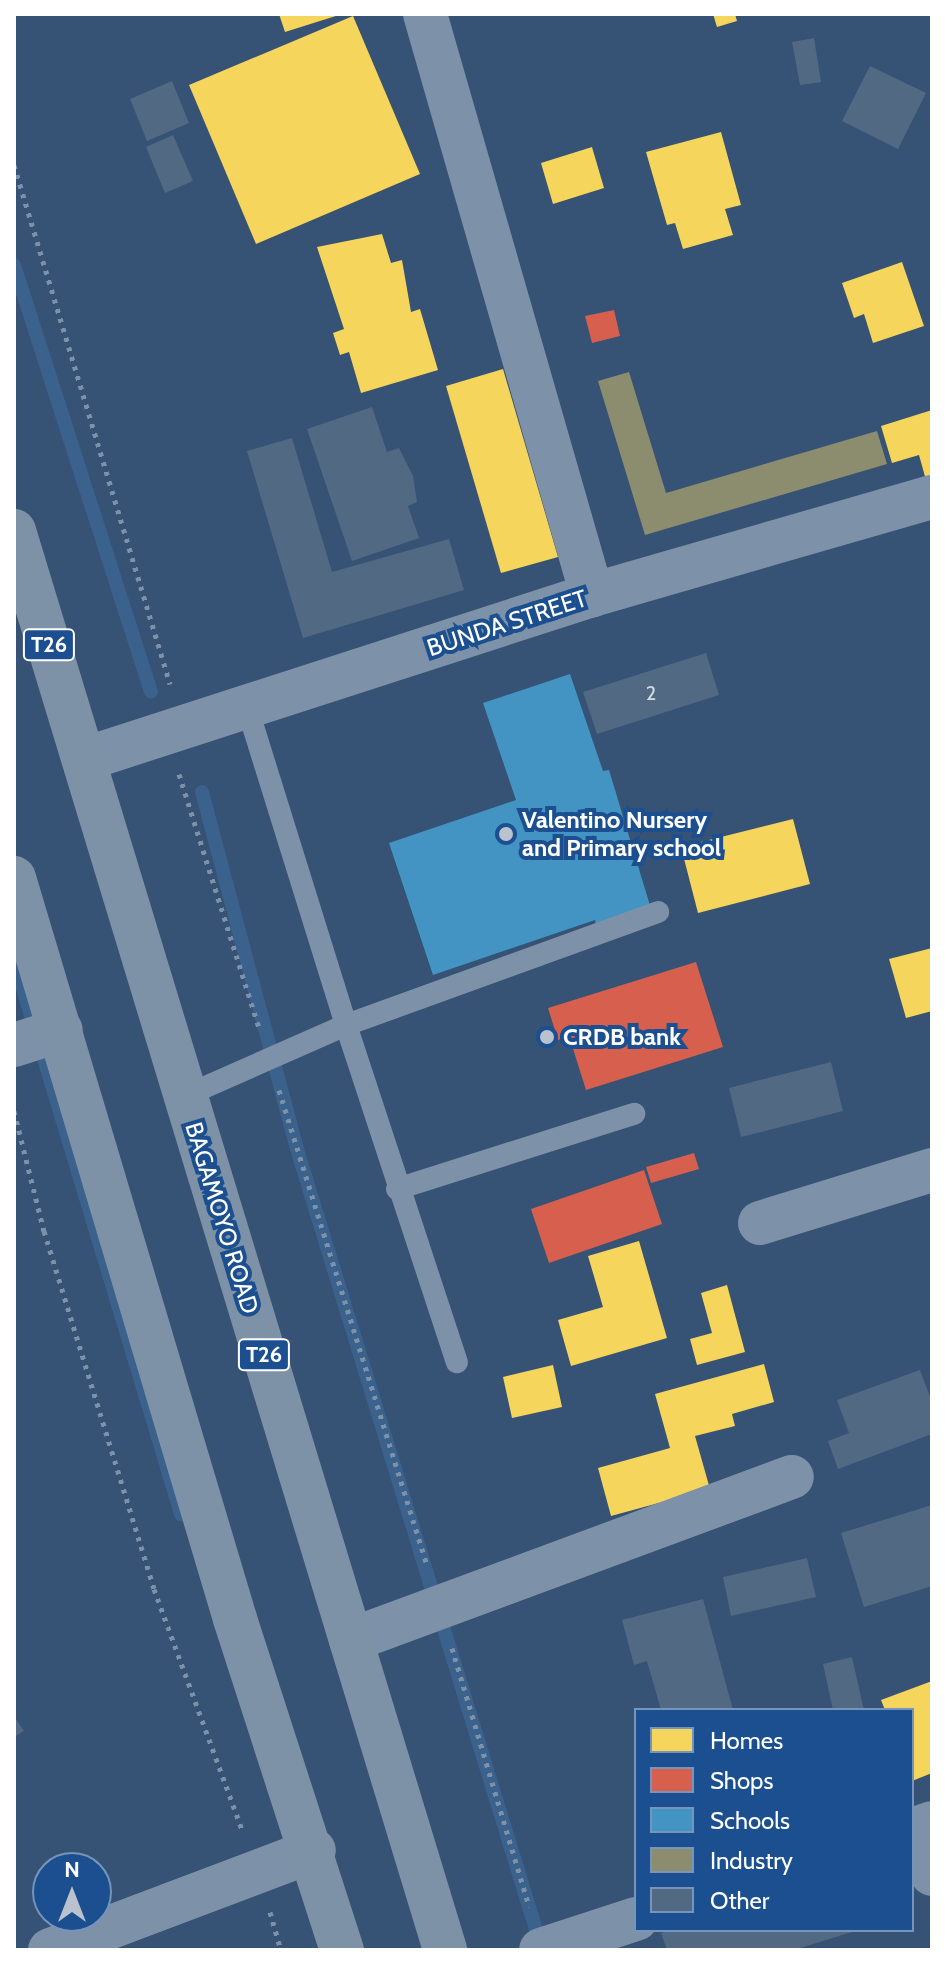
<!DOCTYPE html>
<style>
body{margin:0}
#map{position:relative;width:946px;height:1964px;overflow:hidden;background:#365274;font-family:Cabin,sans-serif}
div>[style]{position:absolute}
.homes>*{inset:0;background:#f6d55c}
.shops>*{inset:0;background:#d6604d}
.schools>*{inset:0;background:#4393c3}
.industry>*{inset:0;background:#8c8c6e}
.stream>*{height:14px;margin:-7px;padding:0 7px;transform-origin:7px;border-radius:7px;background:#3b618d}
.building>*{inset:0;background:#526984}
.path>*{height:5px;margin-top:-2.5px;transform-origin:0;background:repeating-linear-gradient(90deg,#7d92a8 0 4px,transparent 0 10px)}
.lane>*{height:22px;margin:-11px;padding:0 11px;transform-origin:11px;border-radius:11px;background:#7d92a8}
.street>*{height:44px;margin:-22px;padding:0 22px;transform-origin:22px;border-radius:22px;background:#7d92a8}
.highway>*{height:44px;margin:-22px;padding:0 22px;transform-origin:22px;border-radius:22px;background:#7e92a7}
.dots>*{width:22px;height:22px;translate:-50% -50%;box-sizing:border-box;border:4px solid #1b4f8f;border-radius:50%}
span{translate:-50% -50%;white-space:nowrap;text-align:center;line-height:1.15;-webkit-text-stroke:8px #1b4f8f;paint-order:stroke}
.number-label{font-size:20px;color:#d4dae0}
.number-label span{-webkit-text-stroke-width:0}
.shield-label span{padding:2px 6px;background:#1b4f8f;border:2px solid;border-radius:6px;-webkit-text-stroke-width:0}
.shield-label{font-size:22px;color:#fff;font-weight:700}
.street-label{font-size:24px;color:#fff}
.poi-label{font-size:24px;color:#fff;font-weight:700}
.left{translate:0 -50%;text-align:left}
.frame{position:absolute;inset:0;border:16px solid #fff;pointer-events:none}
.legend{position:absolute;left:634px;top:1708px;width:280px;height:224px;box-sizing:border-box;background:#1b4f8f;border:2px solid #7695bc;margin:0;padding:10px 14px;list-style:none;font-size:24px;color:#fff}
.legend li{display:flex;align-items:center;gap:16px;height:40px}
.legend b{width:40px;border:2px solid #7695bc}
.north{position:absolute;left:32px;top:1852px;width:80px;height:80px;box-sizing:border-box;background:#1b4f8f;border:2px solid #7695bc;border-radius:50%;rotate:0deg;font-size:22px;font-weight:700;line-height:32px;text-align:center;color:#fff}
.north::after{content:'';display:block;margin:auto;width:28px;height:36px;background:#b9c2ce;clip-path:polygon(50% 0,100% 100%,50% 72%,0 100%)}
</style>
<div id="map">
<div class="homes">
<div style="clip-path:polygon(279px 14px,339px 14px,339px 15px,285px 32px)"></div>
<div style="clip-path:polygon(713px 14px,735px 14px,737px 21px,717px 27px)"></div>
<div style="clip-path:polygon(353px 16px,420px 174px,256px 244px,189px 85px)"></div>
<div style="clip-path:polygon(721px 132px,741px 205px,725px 209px,733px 235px,683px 249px,675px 223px,667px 225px,646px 152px)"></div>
<div style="clip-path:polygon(592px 147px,604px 188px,553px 204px,541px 163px)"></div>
<div style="clip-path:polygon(382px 234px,391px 263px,402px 260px,411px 312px,420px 309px,438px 370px,361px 393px,349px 352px,340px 355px,333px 333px,344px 329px,317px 247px)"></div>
<div style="clip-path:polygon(902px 262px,924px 326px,873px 343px,864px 314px,854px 318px,842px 283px)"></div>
<div style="clip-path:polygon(503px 369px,558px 557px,501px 573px,446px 386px)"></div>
<div style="clip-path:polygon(932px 410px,932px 478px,926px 480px,919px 455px,892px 463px,881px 426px)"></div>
<div style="clip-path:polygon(793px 819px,810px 884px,698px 913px,681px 847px)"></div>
<div style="clip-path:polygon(932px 948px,932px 1011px,906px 1018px,889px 959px)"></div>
<div style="clip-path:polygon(639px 1241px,667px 1338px,571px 1366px,558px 1320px,603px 1307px,588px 1256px)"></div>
<div style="clip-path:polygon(727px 1285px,745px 1352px,697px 1365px,690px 1339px,712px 1333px,701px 1293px)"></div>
<div style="clip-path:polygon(764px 1364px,774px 1402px,732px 1414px,735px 1426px,695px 1436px,710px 1489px,611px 1516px,598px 1468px,670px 1448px,655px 1394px)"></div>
<div style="clip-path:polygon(553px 1365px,562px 1407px,512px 1418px,503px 1377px)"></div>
<div style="clip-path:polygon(932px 1681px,932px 1773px,912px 1781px,912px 1710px,885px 1710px,881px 1700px)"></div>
</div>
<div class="shops">
<div style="clip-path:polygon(614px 310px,620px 336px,592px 343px,585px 316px)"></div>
<div style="clip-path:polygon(696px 962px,723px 1047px,586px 1090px,569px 1036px,558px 1040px,548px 1008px)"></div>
<div style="clip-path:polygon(694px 1153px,699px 1169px,651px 1183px,646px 1167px)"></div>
<div style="clip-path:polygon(644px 1170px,662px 1224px,549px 1263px,531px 1209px)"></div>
</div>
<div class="schools">
<div style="clip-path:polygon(570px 674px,603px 771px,609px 770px,652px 912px,597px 930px,595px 920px,433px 975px,389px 843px,516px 800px,483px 703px)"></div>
</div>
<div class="industry">
<div style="clip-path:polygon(629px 372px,666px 493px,877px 431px,887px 464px,645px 535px,598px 381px)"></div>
</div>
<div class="stream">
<div style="left:14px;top:265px;width:448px;rotate:72.2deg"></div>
<div style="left:202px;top:792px;width:369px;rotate:75.1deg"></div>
<div style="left:297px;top:1149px;width:834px;rotate:72.98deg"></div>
<div style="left:14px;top:959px;width:580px;rotate:73.25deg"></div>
</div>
<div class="building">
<div style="clip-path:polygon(814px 38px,821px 82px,800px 85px,792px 42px)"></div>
<div style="clip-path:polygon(870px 66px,926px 93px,898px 149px,842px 121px)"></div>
<div style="clip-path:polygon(172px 81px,189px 123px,147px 141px,130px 99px)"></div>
<div style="clip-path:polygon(173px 135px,193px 181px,165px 193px,146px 147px)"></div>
<div style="clip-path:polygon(372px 407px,387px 452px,399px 448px,413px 476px,417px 502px,408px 506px,419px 538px,352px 561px,307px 429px)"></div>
<div style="clip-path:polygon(292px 438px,332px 572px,449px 539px,464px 590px,303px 638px,247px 451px)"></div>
<div style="clip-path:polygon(706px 653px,719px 695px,597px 734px,583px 692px)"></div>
<div style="clip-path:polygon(831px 1062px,843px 1111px,741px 1137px,729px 1088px)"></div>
<div style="clip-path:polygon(920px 1370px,932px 1402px,932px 1434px,838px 1469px,828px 1441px,849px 1433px,837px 1400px)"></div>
<div style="clip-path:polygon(932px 1505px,932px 1586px,864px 1607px,841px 1533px)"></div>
<div style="clip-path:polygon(807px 1558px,816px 1597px,731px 1616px,723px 1577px)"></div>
<div style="clip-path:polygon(703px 1599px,733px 1710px,661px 1710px,647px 1661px,634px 1665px,622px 1620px)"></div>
<div style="clip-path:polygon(852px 1657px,864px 1710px,833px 1710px,823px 1664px)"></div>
<div style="clip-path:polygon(14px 1716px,24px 1731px,14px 1737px)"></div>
<div style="clip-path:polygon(670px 1930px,855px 1930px,855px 1931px,794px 1950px,667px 1950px,661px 1933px)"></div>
</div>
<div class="path">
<div style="left:14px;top:165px;width:542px;rotate:73.27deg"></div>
<div style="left:179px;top:774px;width:265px;rotate:72.5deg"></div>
<div style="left:279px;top:1090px;width:498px;rotate:72.7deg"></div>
<div style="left:14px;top:1111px;width:124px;rotate:76deg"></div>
<div style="left:44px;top:1231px;width:375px;rotate:72.9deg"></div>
<div style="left:154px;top:1589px;width:257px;rotate:69.9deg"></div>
<div style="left:452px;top:1648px;width:270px;rotate:73.4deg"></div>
<div style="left:270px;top:1912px;width:40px;rotate:74deg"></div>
</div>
<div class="lane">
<div style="left:247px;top:707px;width:333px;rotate:72.7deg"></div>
<div style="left:346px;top:1025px;width:332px;rotate:-19.9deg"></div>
<div style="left:185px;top:1096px;width:176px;rotate:-23.8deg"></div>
<div style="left:346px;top:1025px;width:355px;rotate:71.8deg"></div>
<div style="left:397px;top:1189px;width:249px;rotate:-17.6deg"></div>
</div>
<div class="street">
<div style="left:425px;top:14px;width:605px;rotate:73.96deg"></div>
<div style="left:85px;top:759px;width:533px;rotate:-17.92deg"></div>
<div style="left:592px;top:595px;width:354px;rotate:-16.1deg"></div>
<div style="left:14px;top:1045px;width:49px;rotate:-17.7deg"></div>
<div style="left:760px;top:1223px;width:180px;rotate:-17.1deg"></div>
<div style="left:351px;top:1640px;width:470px;rotate:-20.3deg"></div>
<div style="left:912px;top:1830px;width:21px;rotate:-19deg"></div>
<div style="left:932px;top:1858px;width:16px;rotate:90deg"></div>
<div style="left:50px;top:1950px;width:282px;rotate:-20.7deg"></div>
<div style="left:541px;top:1950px;width:100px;rotate:-18.1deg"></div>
</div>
<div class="highway">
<div style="left:14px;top:531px;width:1483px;rotate:73.1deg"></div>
<div style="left:14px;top:878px;width:773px;rotate:73.39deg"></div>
<div style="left:235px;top:1619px;width:348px;rotate:72.1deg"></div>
</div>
<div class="dots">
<div style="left:506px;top:834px;background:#b9c2ce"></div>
<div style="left:547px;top:1037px;background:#b9c2ce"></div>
</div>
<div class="number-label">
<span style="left:651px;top:693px">2</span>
</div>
<div class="shield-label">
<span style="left:49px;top:645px">T26</span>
<span style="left:264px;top:1355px">T26</span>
</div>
<div class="street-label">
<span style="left:507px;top:623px;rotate:-18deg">BUNDA STREET</span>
<span style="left:222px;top:1218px;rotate:73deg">BAGAMOYO ROAD</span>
</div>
<div class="poi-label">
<span class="left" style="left:522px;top:834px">Valentino Nursery<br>and Primary school</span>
<span class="left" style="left:563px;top:1037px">CRDB bank</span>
</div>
<div class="frame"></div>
<ul class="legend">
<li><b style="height:22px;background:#f6d55c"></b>Homes</li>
<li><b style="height:22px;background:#d6604d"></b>Shops</li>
<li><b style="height:22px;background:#4393c3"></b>Schools</li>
<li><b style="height:22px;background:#8c8c6e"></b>Industry</li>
<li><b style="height:22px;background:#526984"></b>Other</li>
</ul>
<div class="north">N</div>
</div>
